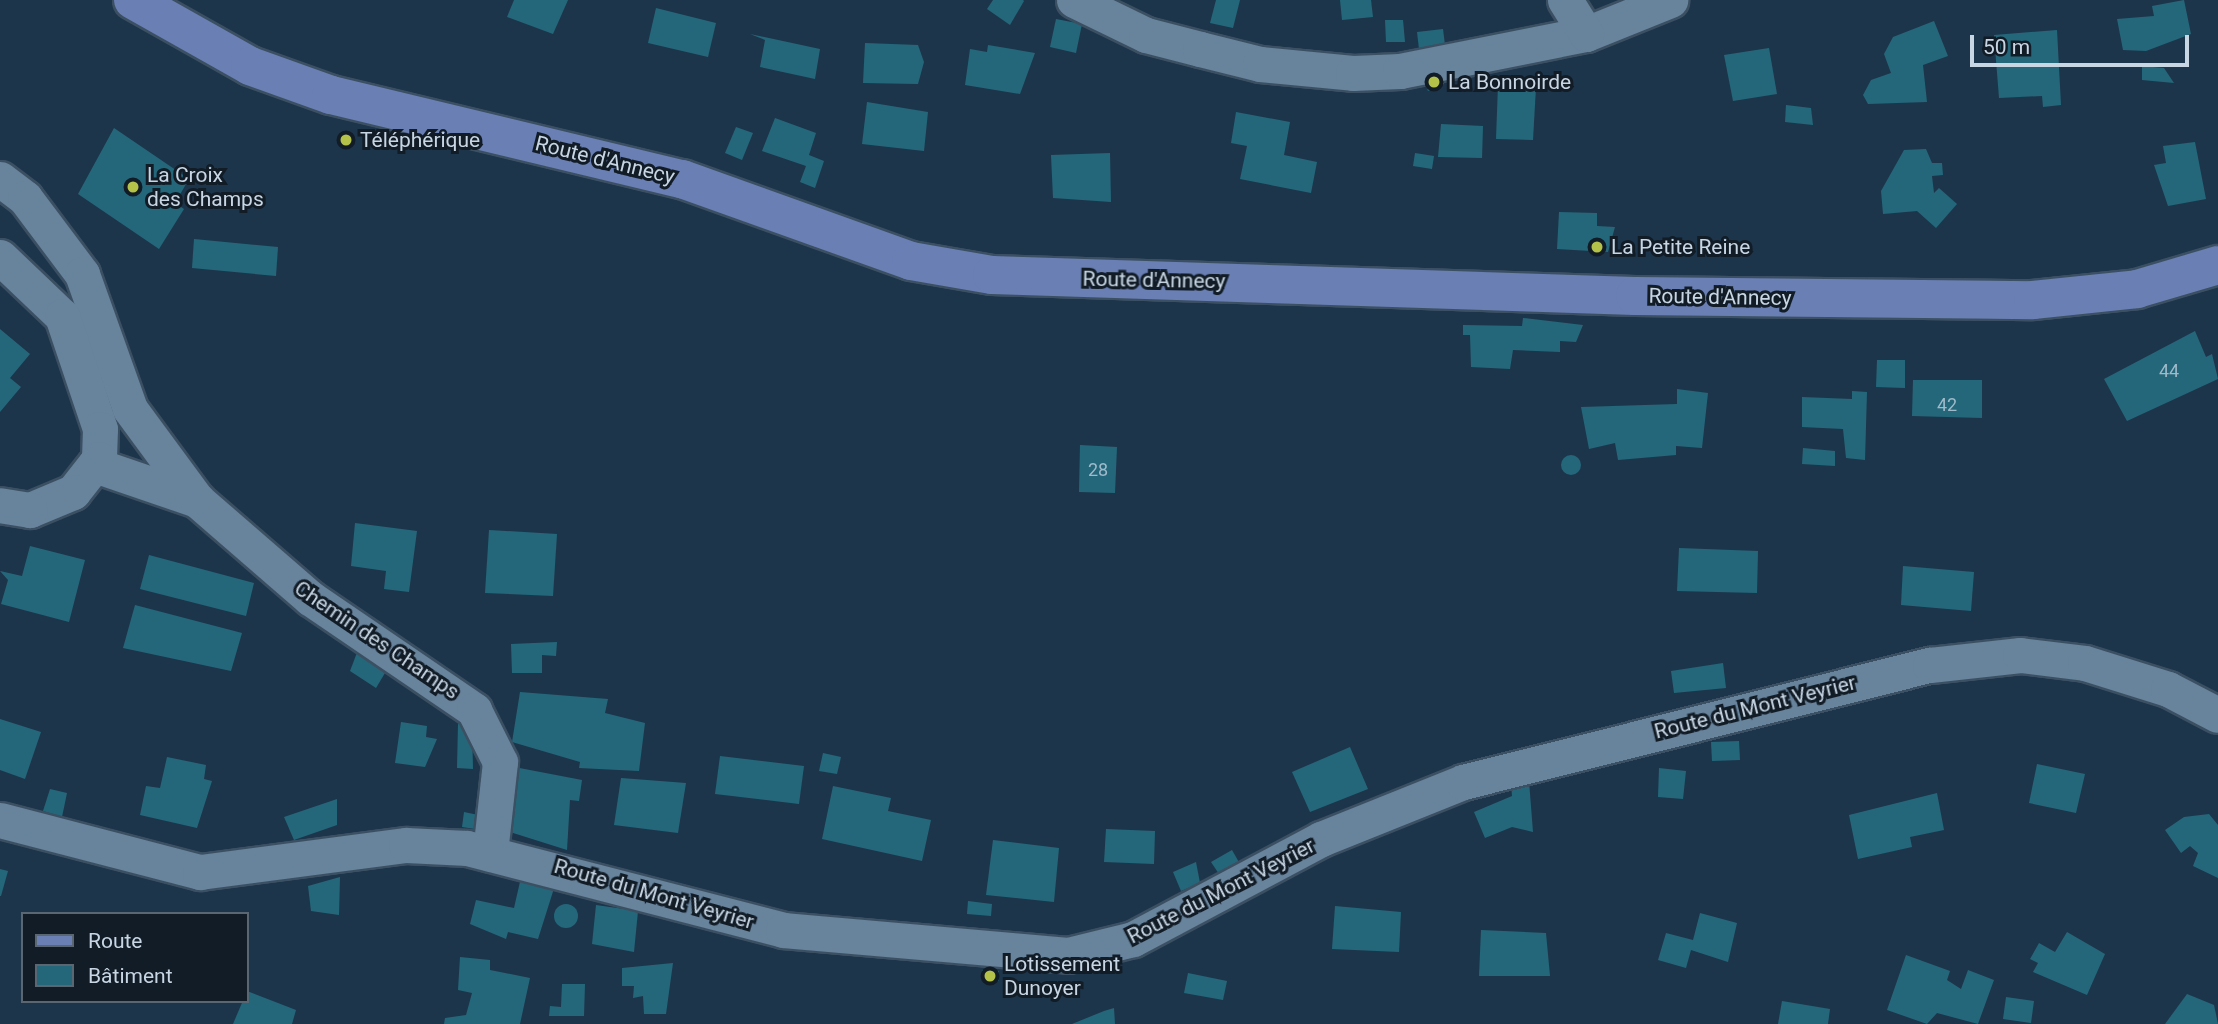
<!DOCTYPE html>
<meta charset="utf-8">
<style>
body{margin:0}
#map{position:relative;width:2218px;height:1024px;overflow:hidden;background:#1d354b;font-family:Roboto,sans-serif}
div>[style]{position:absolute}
.building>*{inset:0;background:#25677a}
.round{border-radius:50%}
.roads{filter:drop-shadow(2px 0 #3b5062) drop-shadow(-2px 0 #3b5062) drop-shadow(0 2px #3b5062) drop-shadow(0 -2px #3b5062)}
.minor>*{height:35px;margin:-17.5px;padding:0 17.5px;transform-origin:17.5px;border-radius:17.5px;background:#68839c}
.major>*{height:38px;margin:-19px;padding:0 19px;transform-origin:19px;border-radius:19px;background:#6a7fb4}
.dots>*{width:19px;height:19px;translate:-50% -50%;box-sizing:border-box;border:4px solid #111c26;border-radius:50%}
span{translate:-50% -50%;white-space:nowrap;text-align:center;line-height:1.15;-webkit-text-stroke:6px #111c26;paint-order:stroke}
.number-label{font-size:18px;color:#9fbaca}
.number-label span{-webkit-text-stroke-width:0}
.poi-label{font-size:21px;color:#c8d6e4}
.left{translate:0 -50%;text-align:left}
.street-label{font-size:21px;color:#c8d6e4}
.legend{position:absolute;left:21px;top:912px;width:228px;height:91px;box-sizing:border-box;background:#111c26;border:2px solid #5a6672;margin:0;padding:9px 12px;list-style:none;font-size:21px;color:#c8d6e4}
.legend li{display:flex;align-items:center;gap:14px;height:35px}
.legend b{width:35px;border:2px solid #5a6672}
.scale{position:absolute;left:1970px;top:35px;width:219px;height:32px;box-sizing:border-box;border:4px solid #c8d6e4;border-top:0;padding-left:9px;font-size:21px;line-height:24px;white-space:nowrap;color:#c8d6e4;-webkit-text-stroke:5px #111c26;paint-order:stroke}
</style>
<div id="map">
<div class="building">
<div style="clip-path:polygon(514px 0,568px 0,553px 34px,507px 17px)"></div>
<div style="clip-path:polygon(993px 0,1023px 0,1024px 1px,1010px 25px,987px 9px)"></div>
<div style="clip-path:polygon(1216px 0,1240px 0,1233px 28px,1210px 23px)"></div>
<div style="clip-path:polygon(1340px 0,1371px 0,1373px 17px,1342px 20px)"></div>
<div style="clip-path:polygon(2184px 0,2191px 34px,2146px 51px,2123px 50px,2117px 19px,2154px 16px,2152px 6px)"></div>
<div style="clip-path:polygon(656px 8px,716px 23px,708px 57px,648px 43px)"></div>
<div style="clip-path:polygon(1056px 19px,1082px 24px,1076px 53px,1050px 47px)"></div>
<div style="clip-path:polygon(1385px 20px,1403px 20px,1405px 42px,1386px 42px)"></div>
<div style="clip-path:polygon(1934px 21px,1948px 56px,1923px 65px,1927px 102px,1868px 104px,1863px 95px,1871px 80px,1891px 73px,1884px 54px,1893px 37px)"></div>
<div style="clip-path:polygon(1443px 29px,1445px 45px,1419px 49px,1417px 32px)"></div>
<div style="clip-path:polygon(2057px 30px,2061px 105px,2043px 107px,2042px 96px,1999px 98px,1994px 35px)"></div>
<div style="clip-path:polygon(750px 34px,820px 49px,815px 79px,760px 67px,765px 40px)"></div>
<div style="clip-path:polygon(865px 43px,918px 45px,924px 62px,918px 84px,863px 83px)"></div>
<div style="clip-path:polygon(988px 45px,1035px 53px,1020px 94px,965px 85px,970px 49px,987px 52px)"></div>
<div style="clip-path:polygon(1769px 48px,1777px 94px,1733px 101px,1724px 55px)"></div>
<div style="clip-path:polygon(2142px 66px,2164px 68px,2174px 83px,2142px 80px)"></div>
<div style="clip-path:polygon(1445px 69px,1444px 84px,1428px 91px,1423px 79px)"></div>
<div style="clip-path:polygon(1498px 85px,1536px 87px,1533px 140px,1496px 139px)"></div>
<div style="clip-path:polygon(867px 102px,928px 112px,924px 151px,862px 144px)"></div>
<div style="clip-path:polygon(1786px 105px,1811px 108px,1813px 125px,1785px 122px)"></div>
<div style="clip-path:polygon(1236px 112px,1290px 122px,1284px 155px,1317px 162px,1311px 193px,1240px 179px,1247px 146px,1231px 143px)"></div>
<div style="clip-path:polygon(775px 118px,816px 133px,809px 155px,824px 161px,815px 188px,800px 182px,806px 166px,762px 151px)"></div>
<div style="clip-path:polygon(1441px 124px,1483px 126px,1482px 158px,1438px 157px)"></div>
<div style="clip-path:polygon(736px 127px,753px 133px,742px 160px,725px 153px)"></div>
<div style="clip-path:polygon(114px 128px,189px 179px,175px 203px,184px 209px,159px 249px,78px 194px)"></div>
<div style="clip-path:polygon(2195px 142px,2206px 199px,2168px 206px,2154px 165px,2166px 163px,2163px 146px)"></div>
<div style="clip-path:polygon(1926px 149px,1932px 163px,1942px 163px,1943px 175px,1932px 176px,1934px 193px,1939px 188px,1957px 204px,1936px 228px,1917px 211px,1883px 214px,1881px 191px,1904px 150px)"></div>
<div style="clip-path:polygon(1110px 153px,1111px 202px,1053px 198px,1051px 155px)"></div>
<div style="clip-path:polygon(1415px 153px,1434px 156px,1432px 169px,1413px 166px)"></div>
<div style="clip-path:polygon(1559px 212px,1597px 213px,1597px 226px,1615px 227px,1608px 252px,1557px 249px)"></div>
<div style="clip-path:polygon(194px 239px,278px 247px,276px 276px,192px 268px)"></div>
<div style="clip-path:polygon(1523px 318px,1583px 325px,1576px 342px,1560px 341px,1560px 352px,1513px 350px,1510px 369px,1471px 367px,1470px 335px,1463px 335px,1463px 325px,1522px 326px)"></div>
<div style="clip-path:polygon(0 329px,30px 354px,10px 378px,21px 387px,0 412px)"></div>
<div style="clip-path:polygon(2195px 331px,2206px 357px,2212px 354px,2218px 379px,2127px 421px,2104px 379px)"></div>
<div style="clip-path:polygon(1877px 360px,1905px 360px,1905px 388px,1876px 387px)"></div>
<div style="clip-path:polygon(1913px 380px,1982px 380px,1982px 418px,1912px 416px)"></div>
<div style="clip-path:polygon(1677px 389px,1708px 393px,1702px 448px,1676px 446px,1676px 455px,1618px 460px,1615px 443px,1589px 449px,1581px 407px,1677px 404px)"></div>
<div style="clip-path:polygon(1852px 391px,1867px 392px,1865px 460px,1846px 458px,1843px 429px,1802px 427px,1802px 397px,1852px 399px)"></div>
<div style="clip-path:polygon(1080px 445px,1117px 447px,1115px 493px,1079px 492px)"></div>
<div style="clip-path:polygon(1803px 448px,1835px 451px,1835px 466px,1802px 464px)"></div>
<div class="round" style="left:1561px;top:455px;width:20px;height:20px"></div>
<div style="clip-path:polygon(355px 523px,417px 531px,409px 592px,384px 589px,386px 571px,351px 566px)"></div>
<div style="clip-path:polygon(489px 530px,557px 534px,553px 596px,485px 593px)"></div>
<div style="clip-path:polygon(30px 546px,85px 560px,69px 622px,1px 604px,8px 580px,0 571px,22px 576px)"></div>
<div style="clip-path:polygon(1679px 548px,1758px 551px,1757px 593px,1677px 591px)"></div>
<div style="clip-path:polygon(149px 555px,254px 583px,246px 616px,140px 589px)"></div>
<div style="clip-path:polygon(1903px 566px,1974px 572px,1971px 611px,1901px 605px)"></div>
<div style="clip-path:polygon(135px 605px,242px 633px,231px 671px,123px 648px)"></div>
<div style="clip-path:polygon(557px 642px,556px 656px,542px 655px,542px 673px,512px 673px,511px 644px)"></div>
<div style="clip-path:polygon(358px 650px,388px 668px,376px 688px,350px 671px)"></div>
<div style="clip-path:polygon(1723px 663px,1726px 688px,1674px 693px,1671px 671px)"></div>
<div style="clip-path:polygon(520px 692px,608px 699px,605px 713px,645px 723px,639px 771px,579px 768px,580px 762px,512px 742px)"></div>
<div style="clip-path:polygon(0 719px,41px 732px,25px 779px,0 770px)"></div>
<div style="clip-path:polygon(401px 722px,427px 726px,426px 737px,437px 739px,425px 767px,395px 763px)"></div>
<div style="clip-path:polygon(458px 724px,472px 725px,473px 769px,457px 768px)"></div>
<div style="clip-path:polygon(1739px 741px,1740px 760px,1712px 761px,1711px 742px)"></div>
<div style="clip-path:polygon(1350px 747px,1368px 789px,1310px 812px,1292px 772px)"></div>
<div style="clip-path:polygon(823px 753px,841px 757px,837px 774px,819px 771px)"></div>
<div style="clip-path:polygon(720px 756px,804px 766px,799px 804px,715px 794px)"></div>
<div style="clip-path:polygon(167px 757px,206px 765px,204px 779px,212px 781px,197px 828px,140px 815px,146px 786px,160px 788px)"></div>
<div style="clip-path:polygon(2037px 764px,2085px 774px,2076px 813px,2029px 803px)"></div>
<div style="clip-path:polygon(509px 766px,582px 780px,579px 801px,570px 800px,567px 850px,510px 832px,509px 838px)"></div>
<div style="clip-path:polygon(1659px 768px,1686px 771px,1683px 799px,1658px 797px)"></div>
<div style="clip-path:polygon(621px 778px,686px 783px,678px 833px,614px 825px)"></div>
<div style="clip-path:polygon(1529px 781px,1533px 832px,1512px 827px,1485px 838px,1474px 812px,1512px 796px,1511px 783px)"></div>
<div style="clip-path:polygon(833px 786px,891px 798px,888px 811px,931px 820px,922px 861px,822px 839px)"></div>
<div style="clip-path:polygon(50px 789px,67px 793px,62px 817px,43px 811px)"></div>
<div style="clip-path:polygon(1937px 793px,1944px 830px,1910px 837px,1912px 847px,1858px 859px,1849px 815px)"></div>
<div style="clip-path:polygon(337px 799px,337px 825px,294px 840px,284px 817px)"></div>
<div style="clip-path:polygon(464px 812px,488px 817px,488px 831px,462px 827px)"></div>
<div style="clip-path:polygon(2209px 814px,2218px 825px,2218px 878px,2193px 866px,2198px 853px,2190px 846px,2181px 853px,2165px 830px,2184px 817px)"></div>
<div style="clip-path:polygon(1106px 829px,1155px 831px,1154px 864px,1104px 862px)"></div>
<div style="clip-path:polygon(993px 840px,1059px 848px,1054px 902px,986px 895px)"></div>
<div style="clip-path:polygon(1232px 850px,1240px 864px,1219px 874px,1211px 862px)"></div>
<div style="clip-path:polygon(1196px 862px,1200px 883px,1181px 891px,1173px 872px)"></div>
<div style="clip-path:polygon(0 869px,8px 871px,1px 896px,0 896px)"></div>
<div style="clip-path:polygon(522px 873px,556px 882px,538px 939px,508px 932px,506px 939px,470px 924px,476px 900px,514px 908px)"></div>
<div style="clip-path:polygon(340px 877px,339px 915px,311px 911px,308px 886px)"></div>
<div style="clip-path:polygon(968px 901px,992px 904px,991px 916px,967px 914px)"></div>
<div class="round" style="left:554px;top:904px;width:24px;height:24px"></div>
<div style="clip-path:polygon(596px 905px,638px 911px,634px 952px,592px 944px)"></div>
<div style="clip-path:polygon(1335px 906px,1401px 912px,1399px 952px,1332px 949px)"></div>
<div style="clip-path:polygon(1700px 913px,1737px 923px,1728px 962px,1691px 950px,1686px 968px,1658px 960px,1666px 933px,1693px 940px)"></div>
<div style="clip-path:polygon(1481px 930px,1546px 933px,1550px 976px,1479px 976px)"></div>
<div style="clip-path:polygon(2067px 932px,2105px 954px,2087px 995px,2033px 972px,2038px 963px,2030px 959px,2039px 943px,2055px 952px)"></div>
<div style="clip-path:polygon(1906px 955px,1950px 971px,1947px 980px,1961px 989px,1968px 970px,1994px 980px,1978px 1024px,1937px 1013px,1927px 1024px,1887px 1010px)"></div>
<div style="clip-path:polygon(460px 957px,490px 960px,490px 970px,530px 978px,520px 1024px,444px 1024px,445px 1018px,466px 1015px,472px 993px,458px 990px)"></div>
<div style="clip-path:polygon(673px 963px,666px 1014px,644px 1014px,643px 996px,633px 998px,634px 986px,622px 986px,622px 968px)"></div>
<div style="clip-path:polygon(982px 970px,999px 971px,999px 981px,981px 980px)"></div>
<div style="clip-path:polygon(1188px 973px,1227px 981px,1223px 1000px,1184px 993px)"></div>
<div style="clip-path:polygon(562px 984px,585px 984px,584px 1016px,549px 1016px,550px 1006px,561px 1007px)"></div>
<div style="clip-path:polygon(247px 991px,296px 1010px,292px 1024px,233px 1024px)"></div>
<div style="clip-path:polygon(2187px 994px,2214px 1005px,2218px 1024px,2165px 1024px)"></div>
<div style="clip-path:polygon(2006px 997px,2034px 1001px,2031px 1023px,2003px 1019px)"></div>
<div style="clip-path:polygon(1782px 1001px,1830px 1009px,1828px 1024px,1778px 1024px)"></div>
<div style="clip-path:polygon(1114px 1008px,1115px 1024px,1072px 1024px,1104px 1011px)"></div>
</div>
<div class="roads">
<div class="minor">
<div style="left:1074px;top:0;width:80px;rotate:25.9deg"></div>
<div style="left:1146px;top:35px;width:56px;rotate:14.5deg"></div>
<div style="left:1200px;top:49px;width:62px;rotate:14deg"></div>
<div style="left:1260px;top:64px;width:93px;rotate:5.5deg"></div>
<div style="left:1353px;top:73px;width:47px;rotate:-2.4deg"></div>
<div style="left:1400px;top:71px;width:190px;rotate:-11.3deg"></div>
<div style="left:1586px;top:34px;width:91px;rotate:-22deg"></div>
<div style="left:1565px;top:0;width:40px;rotate:58deg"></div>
<div style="left:0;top:179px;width:31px;rotate:37deg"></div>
<div style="left:25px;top:198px;width:95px;rotate:53.1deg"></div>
<div style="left:82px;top:274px;width:143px;rotate:70.4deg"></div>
<div style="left:130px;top:409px;width:113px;rotate:53.6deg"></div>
<div style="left:197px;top:500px;width:150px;rotate:40.9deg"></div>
<div style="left:310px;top:598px;width:199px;rotate:34.3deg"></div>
<div style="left:474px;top:710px;width:58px;rotate:63.4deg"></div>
<div style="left:500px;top:762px;width:92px;rotate:96.3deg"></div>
<div style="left:0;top:257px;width:86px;rotate:43.6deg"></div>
<div style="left:62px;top:316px;width:119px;rotate:71.4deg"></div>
<div style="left:100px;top:429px;width:30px;rotate:92deg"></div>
<div style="left:99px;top:459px;width:42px;rotate:128.2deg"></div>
<div style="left:73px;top:492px;width:47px;rotate:157.3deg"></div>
<div style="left:30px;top:510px;width:30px;rotate:-171deg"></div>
<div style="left:95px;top:465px;width:108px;rotate:18.9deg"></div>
<div style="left:0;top:820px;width:207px;rotate:14.6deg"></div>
<div style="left:200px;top:872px;width:208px;rotate:-7.5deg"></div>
<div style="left:406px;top:845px;width:61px;rotate:2.8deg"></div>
<div style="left:467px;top:848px;width:326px;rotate:14.5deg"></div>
<div style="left:783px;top:930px;width:286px;rotate:5deg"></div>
<div style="left:1068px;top:955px;width:67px;rotate:-13.8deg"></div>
<div style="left:1133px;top:939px;width:213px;rotate:-28deg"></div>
<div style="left:1321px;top:839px;width:153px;rotate:-21.9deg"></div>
<div style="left:1463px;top:782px;width:481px;rotate:-14.1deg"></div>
<div style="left:1930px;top:665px;width:91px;rotate:-6.3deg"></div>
<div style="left:2020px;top:655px;width:65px;rotate:7deg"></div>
<div style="left:2085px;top:663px;width:87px;rotate:17.4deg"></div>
<div style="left:2168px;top:689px;width:56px;rotate:27.5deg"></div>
</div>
<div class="major">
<div style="left:133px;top:0;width:134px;rotate:29.4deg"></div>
<div style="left:250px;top:66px;width:86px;rotate:19.7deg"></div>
<div style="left:331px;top:95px;width:361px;rotate:13.5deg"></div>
<div style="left:682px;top:179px;width:243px;rotate:19.7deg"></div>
<div style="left:911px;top:261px;width:82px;rotate:9.8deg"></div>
<div style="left:992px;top:275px;width:643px;rotate:1.87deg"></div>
<div style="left:1635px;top:296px;width:398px;rotate:0.6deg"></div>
<div style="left:2033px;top:300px;width:105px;rotate:-6deg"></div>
<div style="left:2137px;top:289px;width:84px;rotate:-16.5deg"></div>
</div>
</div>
<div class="dots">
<div style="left:1434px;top:82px;background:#b4c24a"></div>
<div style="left:346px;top:140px;background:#b4c24a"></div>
<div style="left:133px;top:187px;background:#b4c24a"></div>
<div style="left:1597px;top:247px;background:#b4c24a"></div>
<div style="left:990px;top:976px;background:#b4c24a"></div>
</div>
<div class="number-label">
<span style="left:2169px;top:371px">44</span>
<span style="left:1947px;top:405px">42</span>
<span style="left:1098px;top:470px">28</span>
</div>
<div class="poi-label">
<span class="left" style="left:1448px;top:82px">La Bonnoirde</span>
<span class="left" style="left:360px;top:140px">Téléphérique</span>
<span class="left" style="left:147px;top:187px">La Croix<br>des Champs</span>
<span class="left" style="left:1611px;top:247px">La Petite Reine</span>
<span class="left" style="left:1004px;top:976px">Lotissement<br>Dunoyer</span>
</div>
<div class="street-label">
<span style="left:605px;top:160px;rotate:14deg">Route d'Annecy</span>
<span style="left:1154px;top:280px;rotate:1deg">Route d'Annecy</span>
<span style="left:1720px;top:297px;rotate:1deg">Route d'Annecy</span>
<span style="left:377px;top:640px;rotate:34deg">Chemin des Champs</span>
<span style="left:1755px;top:707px;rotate:-14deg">Route du Mont Veyrier</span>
<span style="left:1221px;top:891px;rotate:-27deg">Route du Mont Veyrier</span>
<span style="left:654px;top:894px;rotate:16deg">Route du Mont Veyrier</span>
</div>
<ul class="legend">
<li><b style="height:9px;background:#6a7fb4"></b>Route</li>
<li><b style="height:19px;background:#25677a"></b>Bâtiment</li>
</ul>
<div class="scale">50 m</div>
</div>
